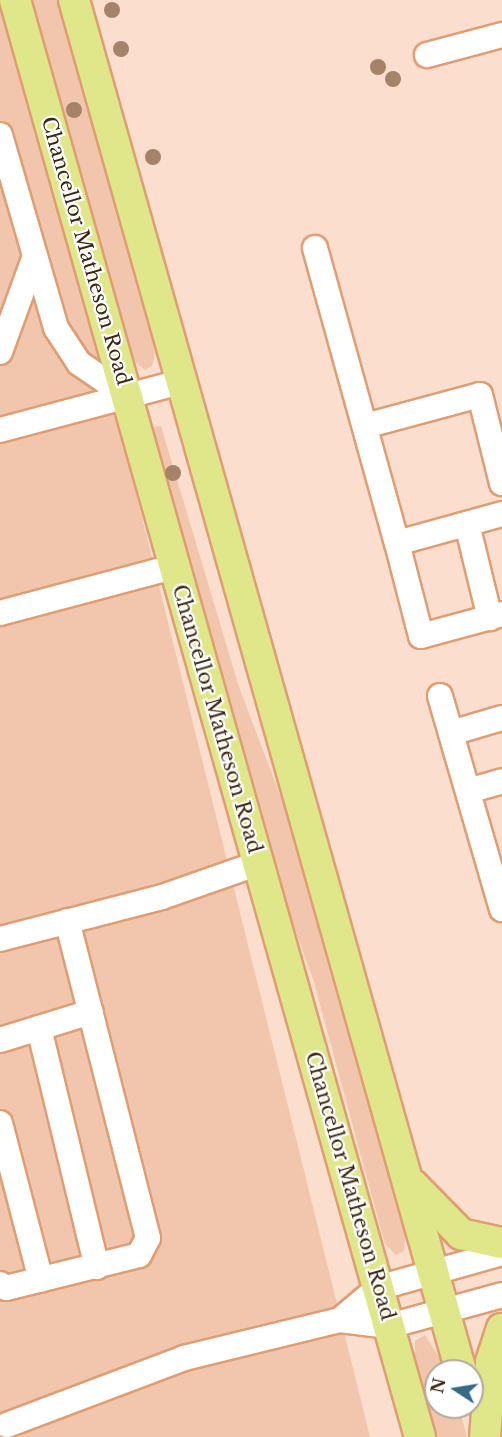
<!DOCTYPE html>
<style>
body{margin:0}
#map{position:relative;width:502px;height:1437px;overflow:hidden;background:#fbdecd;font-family:"Libre Baskerville",serif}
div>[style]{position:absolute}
.green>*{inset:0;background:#f1c6ad}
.roads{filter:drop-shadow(2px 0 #e09d72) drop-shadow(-2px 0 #e09d72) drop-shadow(0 2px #e09d72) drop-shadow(0 -2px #e09d72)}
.minor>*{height:24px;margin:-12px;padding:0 12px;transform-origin:12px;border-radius:12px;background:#fff}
.major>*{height:30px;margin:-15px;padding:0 15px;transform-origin:15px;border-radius:15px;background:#e0e68a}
.trees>*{width:16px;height:16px;margin:-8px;border-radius:50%;background:#a68269}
span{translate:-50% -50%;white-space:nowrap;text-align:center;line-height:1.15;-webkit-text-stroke:4.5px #fff;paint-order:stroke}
.street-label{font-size:20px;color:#3f2513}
.north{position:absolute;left:424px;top:1359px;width:60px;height:60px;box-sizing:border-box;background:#fff;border:2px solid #b2a8a1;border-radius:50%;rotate:282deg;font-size:16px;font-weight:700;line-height:24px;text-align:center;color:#3f2513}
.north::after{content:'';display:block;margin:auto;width:21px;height:27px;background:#356b87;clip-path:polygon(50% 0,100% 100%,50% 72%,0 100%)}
</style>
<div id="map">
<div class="green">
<div style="clip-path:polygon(26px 0,60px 0,153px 334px,156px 351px,152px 366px,145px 370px,130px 357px)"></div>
<div style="clip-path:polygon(0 6px,132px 477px,370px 1437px,0 1437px)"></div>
<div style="clip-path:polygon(161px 426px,239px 687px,301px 850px,406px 1228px,404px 1251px,396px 1255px,385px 1244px,313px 979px,259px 829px,150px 446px,153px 427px)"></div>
<div style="clip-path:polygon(425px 1335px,448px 1371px,436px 1371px,436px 1407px,459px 1407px,467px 1437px,430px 1437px,415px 1374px,415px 1341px)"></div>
</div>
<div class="roads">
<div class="minor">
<div style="left:427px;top:55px;width:78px;rotate:-14.9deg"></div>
<div style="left:0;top:135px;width:201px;rotate:73.8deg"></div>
<div style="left:56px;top:328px;width:42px;rotate:56.7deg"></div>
<div style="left:79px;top:363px;width:58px;rotate:34.5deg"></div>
<div style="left:315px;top:248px;width:306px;rotate:74.5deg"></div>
<div style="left:397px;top:543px;width:109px;rotate:-15.4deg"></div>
<div style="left:0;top:352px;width:102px;rotate:-70deg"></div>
<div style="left:365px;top:426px;width:119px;rotate:-15.1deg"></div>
<div style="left:480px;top:395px;width:91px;rotate:76deg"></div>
<div style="left:0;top:430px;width:187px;rotate:-14.9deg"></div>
<div style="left:467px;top:524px;width:97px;rotate:76.3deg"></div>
<div style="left:397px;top:543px;width:96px;rotate:75.5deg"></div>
<div style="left:421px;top:636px;width:84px;rotate:-15.2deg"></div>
<div style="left:0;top:613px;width:179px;rotate:-14.9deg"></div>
<div style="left:440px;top:696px;width:222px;rotate:73.8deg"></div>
<div style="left:451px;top:733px;width:53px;rotate:-16.4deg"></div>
<div style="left:468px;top:791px;width:35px;rotate:-16deg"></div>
<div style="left:0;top:939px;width:167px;rotate:-14.5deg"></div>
<div style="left:162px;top:897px;width:103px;rotate:-19.3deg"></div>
<div style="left:39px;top:1028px;width:246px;rotate:76.4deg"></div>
<div style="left:0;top:1040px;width:95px;rotate:-17.1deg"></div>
<div style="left:0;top:1123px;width:162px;rotate:75.4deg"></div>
<div style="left:0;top:1284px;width:7px;rotate:34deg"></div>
<div style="left:6px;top:1288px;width:137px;rotate:-13.9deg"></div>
<div style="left:139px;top:1255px;width:19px;rotate:-62deg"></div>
<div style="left:148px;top:1238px;width:327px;rotate:-104.3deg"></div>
<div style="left:340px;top:1320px;width:50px;rotate:-40.1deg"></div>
<div style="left:378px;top:1288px;width:129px;rotate:-15.8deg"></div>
<div style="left:7px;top:1425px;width:189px;rotate:-20.7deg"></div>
<div style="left:184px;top:1358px;width:161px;rotate:-13.7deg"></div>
<div style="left:340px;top:1320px;width:49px;rotate:7deg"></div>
<div style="left:389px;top:1326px;width:117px;rotate:-15.3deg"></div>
</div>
<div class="major">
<div style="left:15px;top:0;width:1493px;rotate:74.26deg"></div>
<div style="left:74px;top:0;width:1425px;rotate:74.24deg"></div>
<div style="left:413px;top:1185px;width:69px;rotate:45.6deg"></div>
<div style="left:461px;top:1234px;width:42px;rotate:12.4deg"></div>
<div style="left:485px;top:1437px;width:75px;rotate:-85.4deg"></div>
<div style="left:491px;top:1362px;width:35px;rotate:-72deg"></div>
</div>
</div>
<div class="trees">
<div style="left:112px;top:10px"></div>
<div style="left:121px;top:49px"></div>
<div style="left:378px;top:67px"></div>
<div style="left:393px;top:79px"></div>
<div style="left:74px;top:110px"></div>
<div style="left:153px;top:157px"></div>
<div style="left:173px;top:473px"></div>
</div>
<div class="street-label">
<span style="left:86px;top:251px;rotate:74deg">Chancellor Matheson Road</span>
<span style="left:217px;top:719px;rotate:74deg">Chancellor Matheson Road</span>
<span style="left:350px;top:1186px;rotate:74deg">Chancellor Matheson Road</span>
</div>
<div class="north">N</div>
</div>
